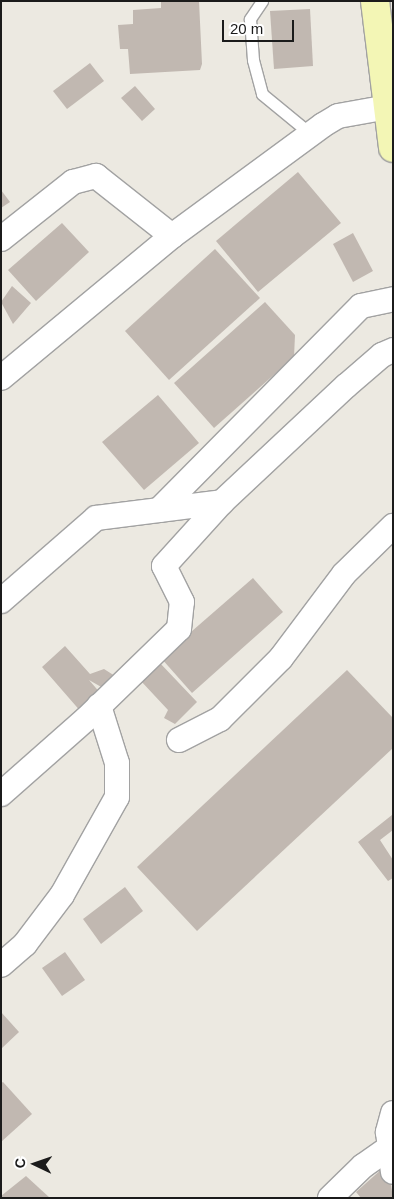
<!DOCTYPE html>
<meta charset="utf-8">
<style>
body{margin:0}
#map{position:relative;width:394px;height:1199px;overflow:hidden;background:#ece9e1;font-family:Helvetica,sans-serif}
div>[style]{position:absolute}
.building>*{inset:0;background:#c1b8b1}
.roads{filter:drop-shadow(1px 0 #a2a2a2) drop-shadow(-1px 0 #a2a2a2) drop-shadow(0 1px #a2a2a2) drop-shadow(0 -1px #a2a2a2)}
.service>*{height:11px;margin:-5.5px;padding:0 5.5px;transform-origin:5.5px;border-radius:5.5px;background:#fff}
.minor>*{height:24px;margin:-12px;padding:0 12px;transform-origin:12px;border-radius:12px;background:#fff}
.secondary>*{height:28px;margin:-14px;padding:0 14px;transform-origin:14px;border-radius:14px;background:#f3f6b5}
span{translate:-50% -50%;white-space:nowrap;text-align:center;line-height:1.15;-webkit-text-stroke:4px #fff;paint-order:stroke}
.frame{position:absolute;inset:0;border:2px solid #1b1b1b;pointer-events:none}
.north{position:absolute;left:10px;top:1139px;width:50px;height:50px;-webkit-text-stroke:4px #fff;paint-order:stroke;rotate:273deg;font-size:14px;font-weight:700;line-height:20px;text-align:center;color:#1b1b1b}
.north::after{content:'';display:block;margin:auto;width:18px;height:22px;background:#1b1b1b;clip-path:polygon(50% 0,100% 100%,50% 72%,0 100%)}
.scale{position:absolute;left:222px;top:20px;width:72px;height:22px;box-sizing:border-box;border:2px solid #1b1b1b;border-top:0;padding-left:6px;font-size:15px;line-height:18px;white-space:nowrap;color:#1b1b1b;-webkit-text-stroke:4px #fff;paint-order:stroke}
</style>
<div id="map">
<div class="building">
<div style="clip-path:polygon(161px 1px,199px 1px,202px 64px,200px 70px,130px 74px,128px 49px,120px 49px,118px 25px,133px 24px,133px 10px,161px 8px)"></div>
<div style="clip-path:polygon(310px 9px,313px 66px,274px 69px,270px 11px)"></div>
<div style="clip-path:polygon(90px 63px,104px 81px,67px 109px,53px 91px)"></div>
<div style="clip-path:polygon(135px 86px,155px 109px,142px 121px,121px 98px)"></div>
<div style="clip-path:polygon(298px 172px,341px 223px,258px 292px,216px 241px)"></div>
<div style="clip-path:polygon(1px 190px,10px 202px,1px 208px)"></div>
<div style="clip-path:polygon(62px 223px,89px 252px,36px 301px,8px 270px)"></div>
<div style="clip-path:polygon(353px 233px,373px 271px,353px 282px,333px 244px)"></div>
<div style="clip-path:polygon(215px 249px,260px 298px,169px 380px,125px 331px)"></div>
<div style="clip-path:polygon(12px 286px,31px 303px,13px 324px,1px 302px)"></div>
<div style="clip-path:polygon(265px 302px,295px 335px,294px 357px,214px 428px,174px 383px)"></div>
<div style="clip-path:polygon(158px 395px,199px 443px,144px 490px,102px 442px)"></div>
<div style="clip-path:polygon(253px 578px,283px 612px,192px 693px,161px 658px)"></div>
<div style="clip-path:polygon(65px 646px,90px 674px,104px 669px,115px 676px,103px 688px,89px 680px,102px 695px,82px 713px,42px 667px)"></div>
<div style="clip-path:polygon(159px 662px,197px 702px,175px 724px,164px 718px,168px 710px,140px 680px)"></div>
<div style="clip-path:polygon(347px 670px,393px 718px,393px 748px,197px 931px,137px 867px)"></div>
<div style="clip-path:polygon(392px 815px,393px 830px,380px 840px,393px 860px,393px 878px,388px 881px,358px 842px)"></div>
<div style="clip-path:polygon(125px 887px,143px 911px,101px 944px,83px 919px)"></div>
<div style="clip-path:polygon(65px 952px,85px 980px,62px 996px,42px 968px)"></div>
<div style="clip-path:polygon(1px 1012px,19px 1032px,1px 1049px)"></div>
<div style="clip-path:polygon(3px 1082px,32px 1114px,1px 1142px,1px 1083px)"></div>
<div style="clip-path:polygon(383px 1168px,389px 1171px,393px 1198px,361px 1198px,356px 1192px)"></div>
<div style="clip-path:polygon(26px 1176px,50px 1198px,1px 1198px,1px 1196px)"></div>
</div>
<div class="roads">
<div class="service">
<div style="left:262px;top:1px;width:22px;rotate:124deg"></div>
<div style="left:250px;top:19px;width:41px;rotate:85.8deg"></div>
<div style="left:253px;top:60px;width:35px;rotate:75deg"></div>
<div style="left:262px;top:94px;width:65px;rotate:39.4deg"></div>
</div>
<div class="minor">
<div style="left:1px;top:239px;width:92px;rotate:-38.4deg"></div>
<div style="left:73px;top:182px;width:24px;rotate:-15deg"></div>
<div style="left:96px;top:176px;width:97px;rotate:38.3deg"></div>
<div style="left:1px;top:378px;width:222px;rotate:-39.7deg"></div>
<div style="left:172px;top:236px;width:187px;rotate:-36.3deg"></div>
<div style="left:323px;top:125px;width:17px;rotate:-31deg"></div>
<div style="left:338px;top:116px;width:51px;rotate:-10.2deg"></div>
<div style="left:159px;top:510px;width:287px;rotate:-45.3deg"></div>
<div style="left:361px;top:306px;width:33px;rotate:-12deg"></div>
<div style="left:1px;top:601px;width:126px;rotate:-41.1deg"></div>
<div style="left:96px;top:518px;width:127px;rotate:-7.2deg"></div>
<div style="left:222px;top:502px;width:170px;rotate:-43.1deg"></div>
<div style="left:346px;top:386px;width:48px;rotate:-40.7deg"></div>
<div style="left:382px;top:355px;width:12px;rotate:-24deg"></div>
<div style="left:179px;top:740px;width:46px;rotate:-27.1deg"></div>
<div style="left:220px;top:719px;width:86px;rotate:-45deg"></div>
<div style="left:281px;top:658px;width:105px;rotate:-53.1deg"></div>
<div style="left:344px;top:574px;width:69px;rotate:-44.4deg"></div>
<div style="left:1px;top:794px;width:113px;rotate:-41.4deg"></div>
<div style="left:86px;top:719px;width:129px;rotate:-44.1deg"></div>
<div style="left:179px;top:629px;width:27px;rotate:-84deg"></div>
<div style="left:182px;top:602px;width:40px;rotate:-116.6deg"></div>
<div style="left:164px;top:566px;width:86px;rotate:-47.8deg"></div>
<div style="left:1px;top:965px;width:32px;rotate:-41deg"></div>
<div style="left:25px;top:944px;width:61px;rotate:-52.9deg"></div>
<div style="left:62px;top:895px;width:112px;rotate:-60.7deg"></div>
<div style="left:117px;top:797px;width:34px;rotate:-90deg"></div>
<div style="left:117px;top:763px;width:60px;rotate:-107.5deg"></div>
<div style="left:393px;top:1113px;width:20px;rotate:105deg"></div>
<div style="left:388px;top:1132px;width:40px;rotate:82.9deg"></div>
<div style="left:330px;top:1198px;width:46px;rotate:-44.1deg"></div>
<div style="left:363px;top:1166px;width:33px;rotate:-35deg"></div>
</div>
<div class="secondary">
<div style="left:375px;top:1px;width:148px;rotate:83deg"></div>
</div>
</div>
<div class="frame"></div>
<div class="north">С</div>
<div class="scale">20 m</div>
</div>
